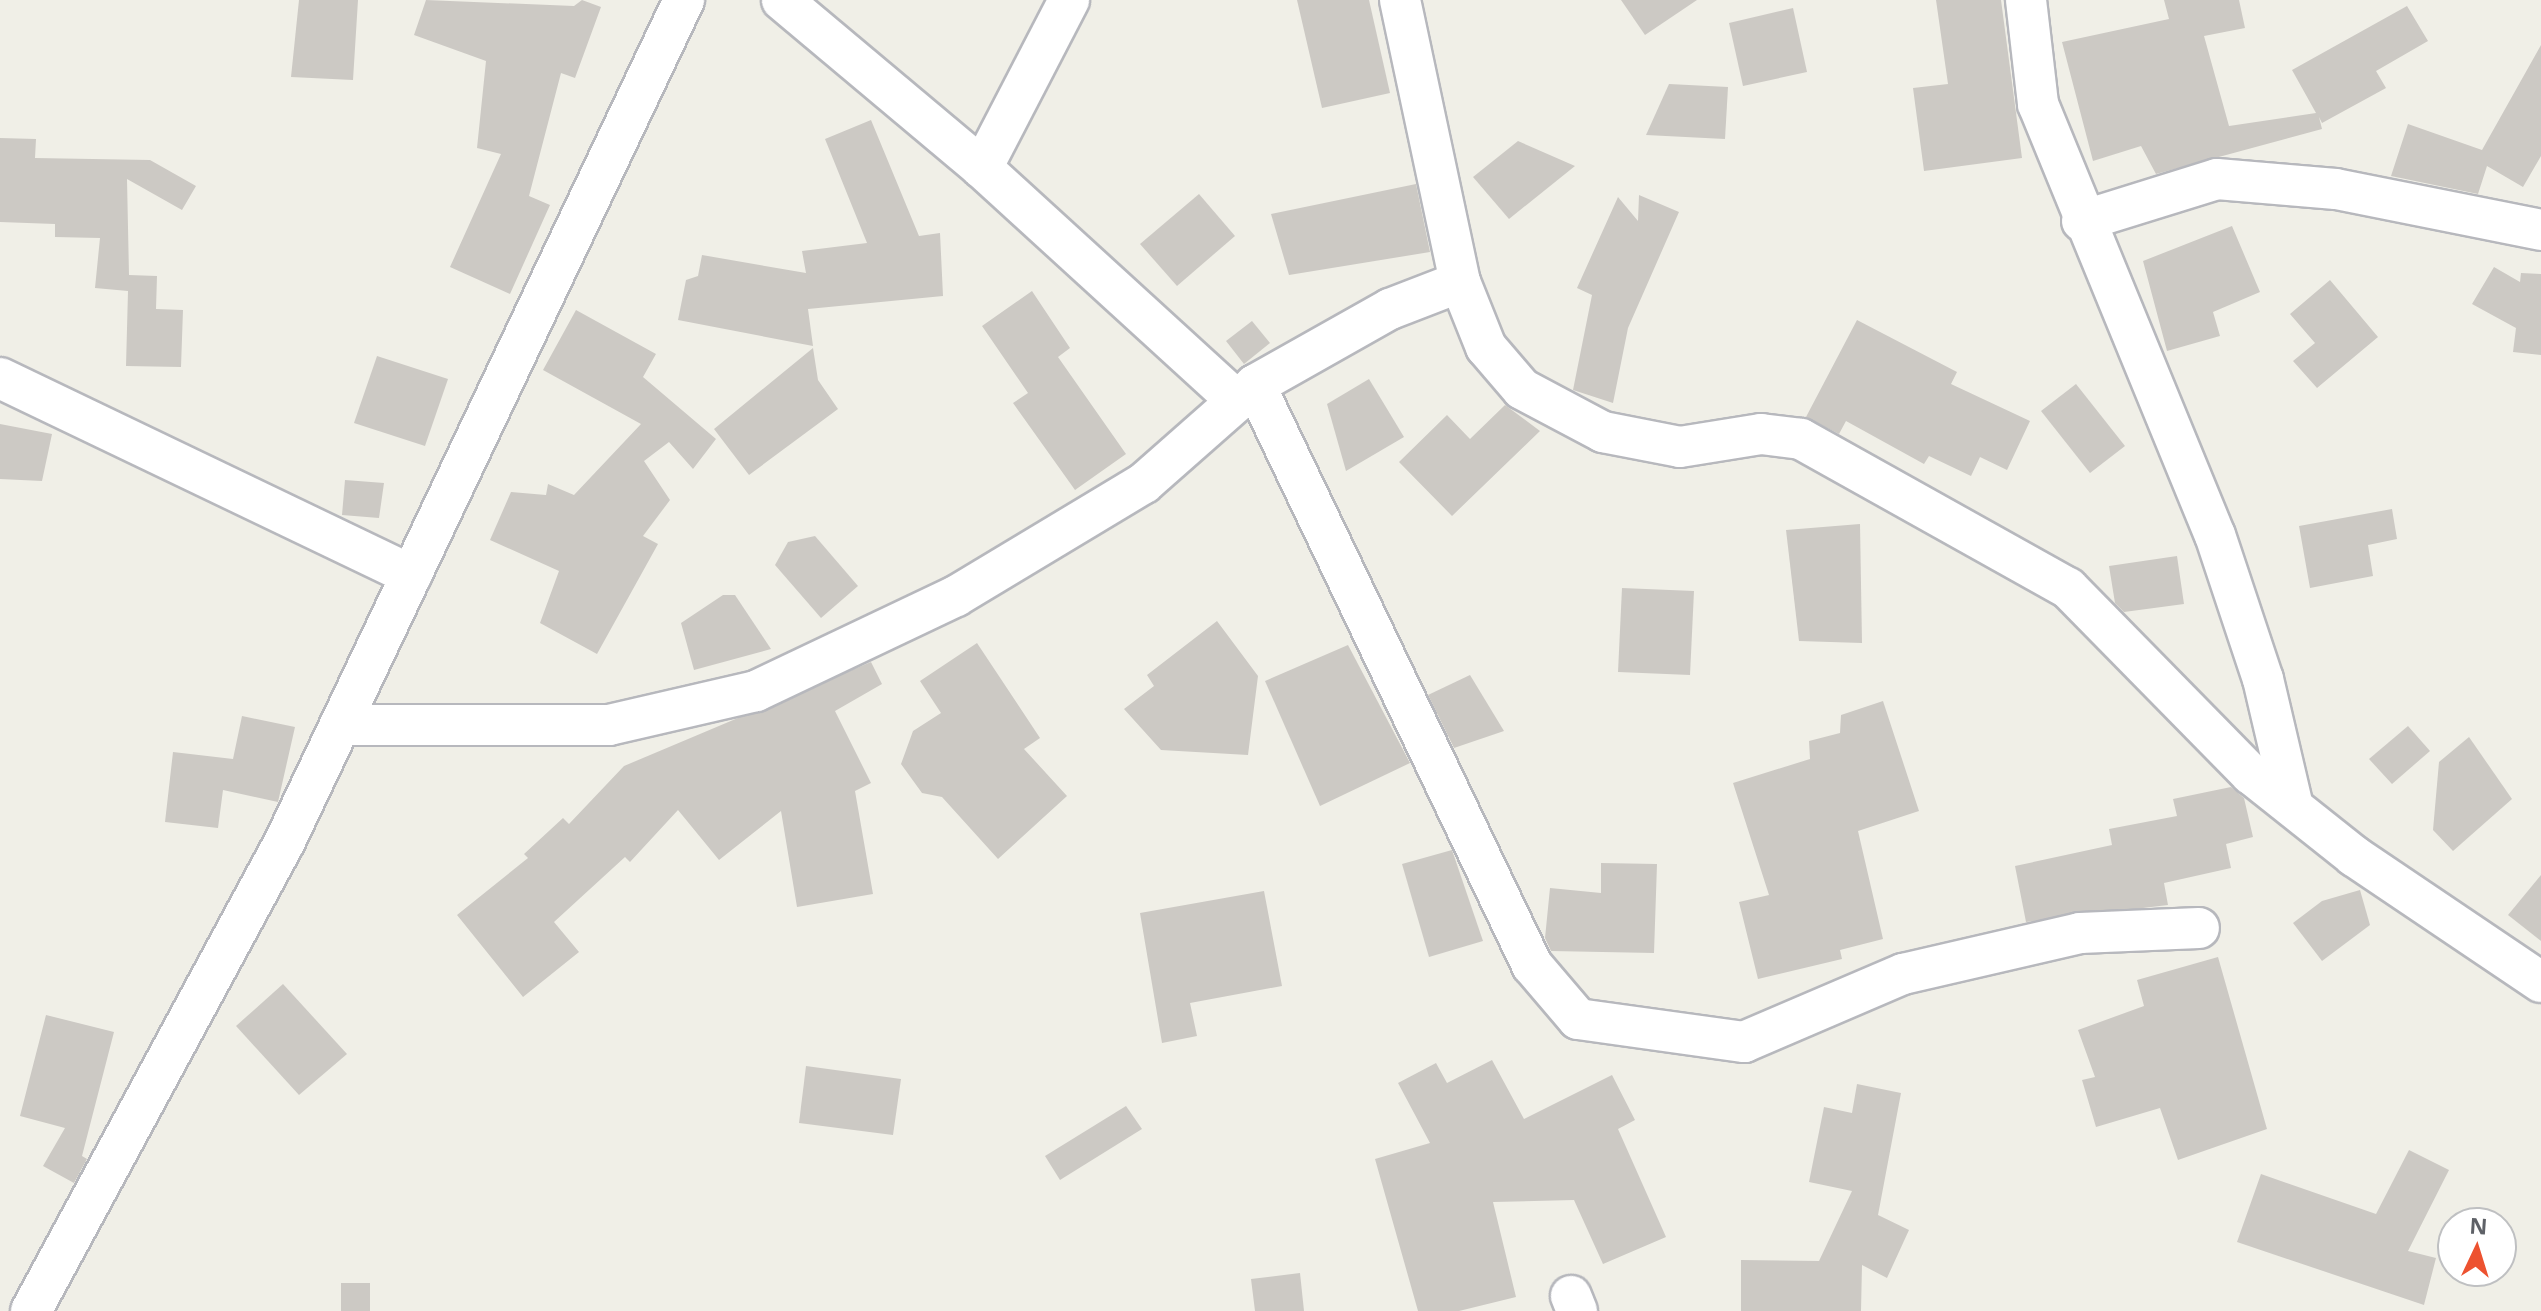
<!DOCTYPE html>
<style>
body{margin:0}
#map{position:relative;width:2541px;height:1311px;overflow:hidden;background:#f0efe7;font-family:"Open Sans",sans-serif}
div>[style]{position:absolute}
.building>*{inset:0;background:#ccc9c4}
.roads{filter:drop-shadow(2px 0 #b7b8bd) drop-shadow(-2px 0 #b7b8bd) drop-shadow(0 2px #b7b8bd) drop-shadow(0 -2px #b7b8bd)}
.minor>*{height:40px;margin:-20px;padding:0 20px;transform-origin:20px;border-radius:20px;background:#fff}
span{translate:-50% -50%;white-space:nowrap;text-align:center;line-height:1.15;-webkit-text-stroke:8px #fff;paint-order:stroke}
.north{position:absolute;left:2437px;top:1207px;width:80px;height:80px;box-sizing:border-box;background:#fff;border:2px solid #bfc0c2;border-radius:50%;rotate:4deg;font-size:22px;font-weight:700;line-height:32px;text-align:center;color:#5e6167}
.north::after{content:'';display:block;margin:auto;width:28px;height:36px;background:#ed5230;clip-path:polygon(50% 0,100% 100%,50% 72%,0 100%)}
</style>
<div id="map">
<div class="building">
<div style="clip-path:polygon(299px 0,358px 0,353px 80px,291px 77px)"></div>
<div style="clip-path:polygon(426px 0,574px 6px,582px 0,601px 7px,575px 78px,561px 73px,529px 196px,550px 205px,510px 294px,450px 267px,501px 154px,477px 148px,486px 61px,414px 35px)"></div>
<div style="clip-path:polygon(1297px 0,1369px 0,1390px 93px,1322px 108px)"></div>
<div style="clip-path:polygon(1621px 0,1697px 0,1645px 35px)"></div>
<div style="clip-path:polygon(1936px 0,2001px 0,2022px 158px,1924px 171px,1913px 88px,1948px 84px)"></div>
<div style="clip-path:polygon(2164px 0,2239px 0,2245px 28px,2204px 36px,2229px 126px,2316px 113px,2292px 70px,2407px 6px,2428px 41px,2376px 71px,2386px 88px,2322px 123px,2319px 117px,2322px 129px,2156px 174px,2141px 146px,2093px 161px,2062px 42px,2169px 19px)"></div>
<div style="clip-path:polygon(1793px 8px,1807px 72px,1743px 86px,1729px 23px)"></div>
<div style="clip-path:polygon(2541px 45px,2541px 156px,2523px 187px,2487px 166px,2478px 194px,2391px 176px,2408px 124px,2482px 150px)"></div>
<div style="clip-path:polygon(1669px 84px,1728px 87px,1725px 139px,1646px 135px)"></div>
<div style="clip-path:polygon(871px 120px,919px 236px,940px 233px,943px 296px,808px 309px,813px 346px,678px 320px,686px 280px,698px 276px,702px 255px,806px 273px,802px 251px,867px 243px,825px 139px)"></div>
<div style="clip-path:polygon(0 138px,36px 139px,35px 158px,150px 160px,196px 186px,182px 210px,127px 179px,129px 275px,157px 276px,156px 309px,183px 310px,181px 367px,126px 366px,128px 291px,95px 288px,100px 238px,55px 237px,55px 224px,0 222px)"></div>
<div style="clip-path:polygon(1518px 141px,1575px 166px,1509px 219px,1473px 177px)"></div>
<div style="clip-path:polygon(1416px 184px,1430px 252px,1289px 275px,1271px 214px)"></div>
<div style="clip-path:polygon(1199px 194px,1235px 236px,1177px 286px,1140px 244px)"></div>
<div style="clip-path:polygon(1639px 195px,1679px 212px,1628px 328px,1613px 403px,1573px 390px,1592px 295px,1577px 288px,1618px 197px,1638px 221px)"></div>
<div style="clip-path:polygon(2232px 226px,2260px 292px,2213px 312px,2220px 336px,2167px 351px,2143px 261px)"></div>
<div style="clip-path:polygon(2494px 267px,2520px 282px,2521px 273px,2541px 274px,2541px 355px,2513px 352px,2516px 328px,2472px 304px)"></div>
<div style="clip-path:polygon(2330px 280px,2378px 337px,2317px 388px,2293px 361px,2315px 343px,2290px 314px)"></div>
<div style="clip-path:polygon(1032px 291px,1070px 348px,1058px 357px,1126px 454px,1075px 490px,1013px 403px,1028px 393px,982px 326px)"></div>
<div style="clip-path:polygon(576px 310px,656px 354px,643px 377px,716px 439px,693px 469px,669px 442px,644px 461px,670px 500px,643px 536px,658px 544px,597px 654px,540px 623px,559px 571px,490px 540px,511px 492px,546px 495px,548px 484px,574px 495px,641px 424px,543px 370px)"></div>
<div style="clip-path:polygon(1857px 320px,1957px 372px,1951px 384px,2030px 421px,2007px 470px,1980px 457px,1971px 476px,1929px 456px,1924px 464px,1846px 421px,1839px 434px,1806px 417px)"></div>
<div style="clip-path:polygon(1252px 321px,1270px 343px,1244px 364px,1226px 341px)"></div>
<div style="clip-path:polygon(813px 348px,818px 380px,838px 409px,749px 475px,714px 429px)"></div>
<div style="clip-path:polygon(377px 356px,448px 379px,425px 446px,354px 423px)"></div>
<div style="clip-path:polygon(1369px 379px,1404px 437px,1346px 471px,1327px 404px)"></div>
<div style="clip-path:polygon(2076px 384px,2125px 446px,2090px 473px,2041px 411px)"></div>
<div style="clip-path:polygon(1505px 405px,1540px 431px,1452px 516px,1399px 462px,1447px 415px,1470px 439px)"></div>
<div style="clip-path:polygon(0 424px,52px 434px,42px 481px,0 479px)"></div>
<div style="clip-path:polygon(345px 480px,384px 483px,379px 518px,342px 515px)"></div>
<div style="clip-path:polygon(2392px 509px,2397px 539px,2368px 545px,2373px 576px,2310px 588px,2299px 526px)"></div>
<div style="clip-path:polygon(1860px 524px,1862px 643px,1799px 641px,1786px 530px)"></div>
<div style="clip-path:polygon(815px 536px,858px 586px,821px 618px,775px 565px,788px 542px)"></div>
<div style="clip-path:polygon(2177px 556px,2184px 604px,2124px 612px,2115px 603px,2109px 566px)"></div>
<div style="clip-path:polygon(1622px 588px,1694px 591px,1690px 675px,1618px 672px)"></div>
<div style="clip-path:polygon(723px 595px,735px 595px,771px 649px,694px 670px,681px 623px)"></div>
<div style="clip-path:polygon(1217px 621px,1258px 676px,1248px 755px,1161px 750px,1124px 709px,1154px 686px,1147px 675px)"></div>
<div style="clip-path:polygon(977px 643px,1040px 738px,1024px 749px,1067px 796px,998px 859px,942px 797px,922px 793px,901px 764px,913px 731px,941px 713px,920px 681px)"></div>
<div style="clip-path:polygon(1348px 645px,1410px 763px,1320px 806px,1265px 681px)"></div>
<div style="clip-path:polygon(871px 662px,882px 684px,835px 711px,871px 783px,855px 791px,873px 894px,797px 907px,781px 811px,719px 860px,678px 810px,630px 862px,625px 857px,554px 922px,579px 952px,523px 997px,457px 915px,528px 858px,524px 854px,563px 818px,569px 824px,624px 766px)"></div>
<div style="clip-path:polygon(1470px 675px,1504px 731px,1454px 748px,1428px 695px)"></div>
<div style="clip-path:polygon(1883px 701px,1919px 811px,1858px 831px,1883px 939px,1840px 950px,1842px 959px,1758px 979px,1739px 902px,1769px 895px,1733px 783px,1810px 759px,1809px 741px,1840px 733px,1841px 715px)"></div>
<div style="clip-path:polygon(242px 716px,295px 727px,278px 802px,223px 790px,218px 828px,165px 822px,173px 752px,233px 759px)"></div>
<div style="clip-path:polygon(2408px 726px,2430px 751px,2392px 784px,2369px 759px)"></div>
<div style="clip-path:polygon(2469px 737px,2512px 799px,2453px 851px,2433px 830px,2439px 762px)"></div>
<div style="clip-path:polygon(2231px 787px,2244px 798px,2253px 837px,2226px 844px,2231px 868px,2164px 883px,2168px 905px,2026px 922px,2015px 866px,2112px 845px,2109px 829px,2177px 816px,2173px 799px)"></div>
<div style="clip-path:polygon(1452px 850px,1483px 941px,1429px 957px,1402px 864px)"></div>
<div style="clip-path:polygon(1601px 863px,1657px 864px,1654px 953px,1551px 951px,1545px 938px,1550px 888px,1601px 893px)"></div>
<div style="clip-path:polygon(2541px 875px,2541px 941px,2508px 915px)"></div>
<div style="clip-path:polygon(2360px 890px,2370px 925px,2322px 961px,2293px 923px,2322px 901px)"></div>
<div style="clip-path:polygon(1264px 891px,1282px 986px,1190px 1003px,1197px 1036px,1162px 1043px,1140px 913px)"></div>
<div style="clip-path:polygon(2218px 957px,2267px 1129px,2178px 1160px,2160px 1108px,2096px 1127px,2082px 1080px,2095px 1077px,2078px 1030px,2144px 1006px,2137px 980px)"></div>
<div style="clip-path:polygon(283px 984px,347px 1054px,299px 1095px,236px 1026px)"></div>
<div style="clip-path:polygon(46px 1015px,114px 1032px,82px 1156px,87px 1159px,74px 1183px,43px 1166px,65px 1128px,20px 1116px)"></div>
<div style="clip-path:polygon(1492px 1060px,1524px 1119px,1612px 1075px,1635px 1120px,1618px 1129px,1666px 1237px,1603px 1264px,1574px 1200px,1493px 1202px,1516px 1297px,1459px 1311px,1418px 1311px,1375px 1159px,1430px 1143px,1398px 1083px,1436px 1063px,1447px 1083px)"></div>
<div style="clip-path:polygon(806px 1066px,901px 1079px,893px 1135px,799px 1123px)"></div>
<div style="clip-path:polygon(1857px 1084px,1901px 1093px,1878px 1215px,1909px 1230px,1887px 1278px,1862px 1265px,1861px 1311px,1741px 1311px,1741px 1260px,1819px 1261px,1852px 1191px,1809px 1182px,1824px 1107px,1852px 1113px)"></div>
<div style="clip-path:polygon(1126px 1106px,1142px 1129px,1060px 1180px,1045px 1156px)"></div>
<div style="clip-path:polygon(2409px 1150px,2449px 1170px,2408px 1251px,2436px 1258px,2424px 1305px,2237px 1242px,2261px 1174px,2376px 1214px)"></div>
<div style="clip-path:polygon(1300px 1273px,1304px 1311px,1255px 1311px,1251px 1279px)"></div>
<div style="clip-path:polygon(341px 1283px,370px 1283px,370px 1311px,341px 1311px)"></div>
</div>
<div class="roads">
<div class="minor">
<div style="left:782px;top:0;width:261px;rotate:40deg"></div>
<div style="left:982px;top:168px;width:344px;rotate:42.4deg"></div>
<div style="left:1400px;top:0;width:288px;rotate:78deg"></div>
<div style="left:1460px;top:282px;width:70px;rotate:68.2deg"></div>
<div style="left:1486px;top:347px;width:55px;rotate:49.4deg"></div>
<div style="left:1522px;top:389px;width:92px;rotate:28deg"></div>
<div style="left:1603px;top:432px;width:78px;rotate:11deg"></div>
<div style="left:1680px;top:447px;width:82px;rotate:-9.1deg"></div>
<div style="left:1761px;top:434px;width:40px;rotate:7.1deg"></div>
<div style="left:1801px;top:439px;width:306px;rotate:29.2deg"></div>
<div style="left:2068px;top:588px;width:261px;rotate:45.5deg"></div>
<div style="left:2251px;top:774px;width:132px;rotate:38.5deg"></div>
<div style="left:2354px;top:856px;width:225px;rotate:34deg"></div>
<div style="left:2026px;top:0;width:105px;rotate:83.4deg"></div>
<div style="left:2038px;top:104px;width:466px;rotate:67.7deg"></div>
<div style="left:2215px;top:535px;width:152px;rotate:71.6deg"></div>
<div style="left:2263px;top:679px;width:131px;rotate:76.8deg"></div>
<div style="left:982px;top:168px;width:189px;rotate:-62.6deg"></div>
<div style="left:2082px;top:221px;width:141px;rotate:-17.3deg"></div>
<div style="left:2217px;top:179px;width:119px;rotate:4.8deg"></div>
<div style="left:2336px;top:189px;width:209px;rotate:11.3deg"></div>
<div style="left:0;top:378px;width:456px;rotate:25.6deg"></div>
<div style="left:1255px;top:385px;width:643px;rotate:64.47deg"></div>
<div style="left:1532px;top:965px;width:71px;rotate:49.6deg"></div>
<div style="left:1578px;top:1019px;width:168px;rotate:7.9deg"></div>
<div style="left:1744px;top:1042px;width:173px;rotate:-23.2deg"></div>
<div style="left:1903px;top:974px;width:182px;rotate:-13deg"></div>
<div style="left:2080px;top:933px;width:119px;rotate:-2.4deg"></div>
<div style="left:340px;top:725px;width:269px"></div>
<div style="left:609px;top:725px;width:151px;rotate:-13deg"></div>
<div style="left:756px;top:691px;width:221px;rotate:-25.4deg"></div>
<div style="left:956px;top:596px;width:219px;rotate:-31deg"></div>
<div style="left:1144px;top:483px;width:148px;rotate:-41.4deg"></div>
<div style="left:1255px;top:385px;width:155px;rotate:-29.4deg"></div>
<div style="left:1390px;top:309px;width:75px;rotate:-21.1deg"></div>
<div style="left:1571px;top:1296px;width:16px;rotate:68deg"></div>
<div style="left:31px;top:1311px;width:534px;rotate:-61.61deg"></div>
<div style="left:285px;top:841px;width:931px;rotate:-64.62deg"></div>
</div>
</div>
<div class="north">N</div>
</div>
